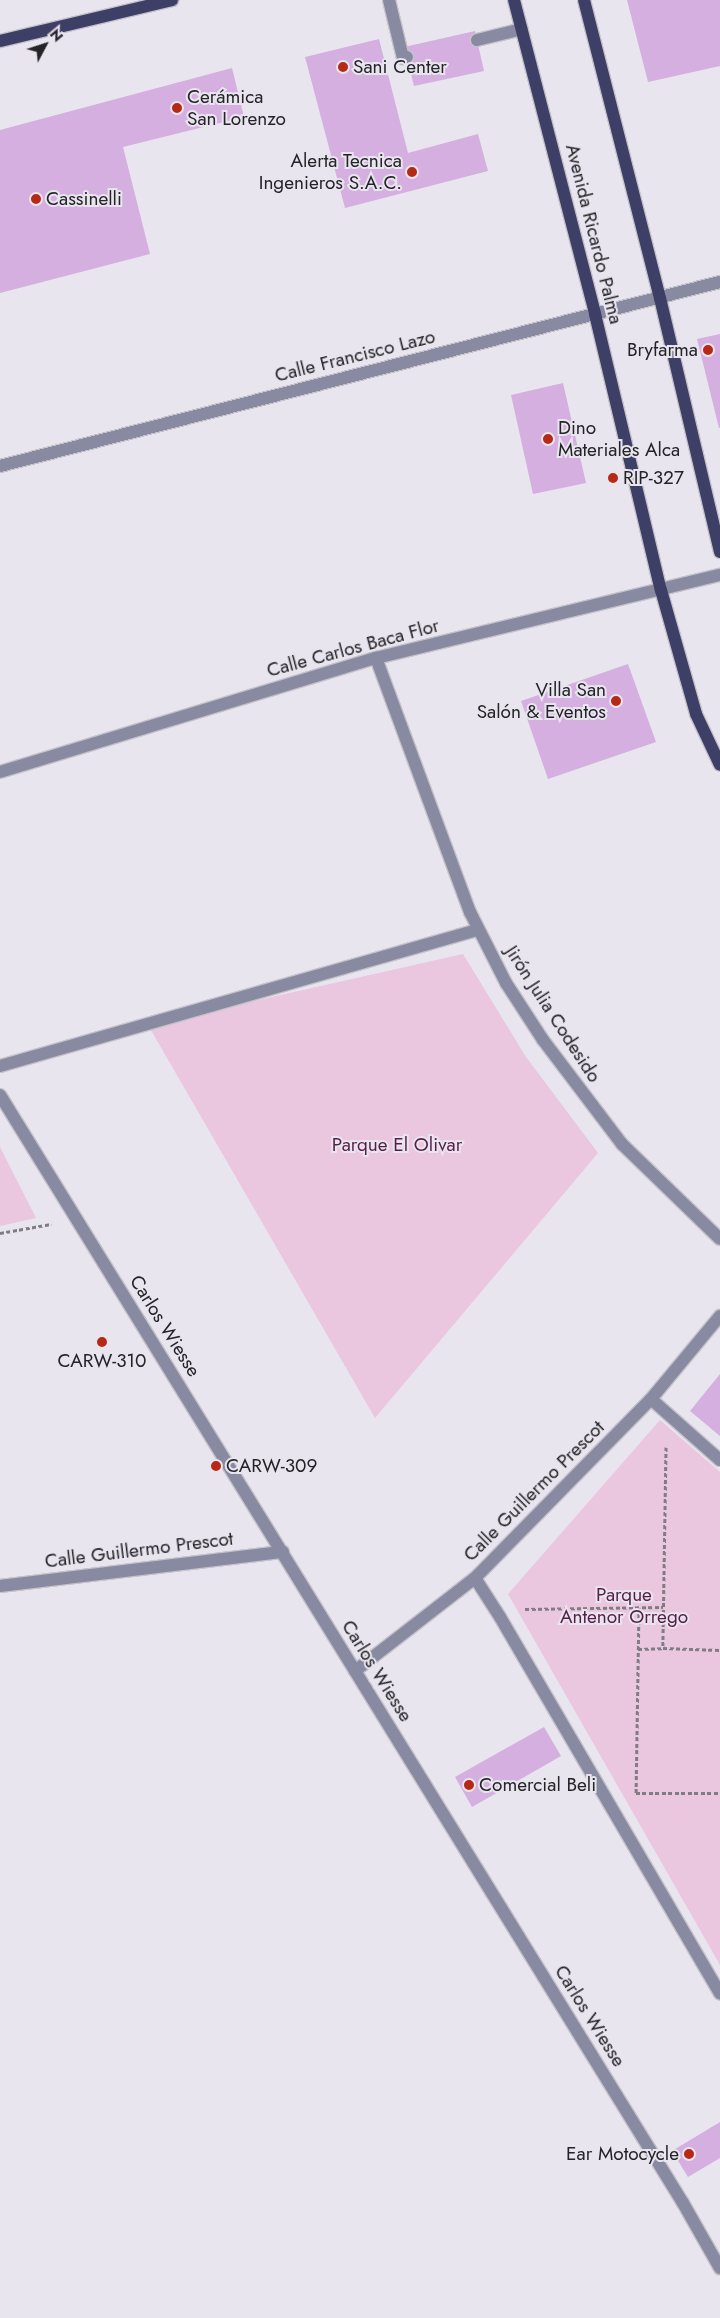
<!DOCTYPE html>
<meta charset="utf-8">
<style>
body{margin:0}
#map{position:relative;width:720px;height:2318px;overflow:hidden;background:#e8e5ee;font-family:Jost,sans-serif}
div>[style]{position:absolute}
.green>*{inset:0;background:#eac6df}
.building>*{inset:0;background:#d5afdf}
.path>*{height:3px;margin-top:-1.5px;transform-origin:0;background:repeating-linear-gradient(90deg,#7f7d83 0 4px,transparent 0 6.5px)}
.roads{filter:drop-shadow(1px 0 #c5c2ca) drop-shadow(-1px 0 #c5c2ca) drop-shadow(0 1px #c5c2ca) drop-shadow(0 -1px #c5c2ca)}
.service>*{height:12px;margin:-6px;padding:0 6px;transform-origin:6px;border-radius:6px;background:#888aa1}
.minor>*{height:12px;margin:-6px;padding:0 6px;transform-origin:6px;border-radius:6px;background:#888aa1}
.primary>*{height:12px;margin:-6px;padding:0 6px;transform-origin:6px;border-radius:6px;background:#3e3f66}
.dots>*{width:14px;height:14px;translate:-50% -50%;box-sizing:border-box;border:2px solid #e8e5ee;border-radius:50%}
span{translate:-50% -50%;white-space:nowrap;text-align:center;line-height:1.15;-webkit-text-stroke:4px #e8e5ee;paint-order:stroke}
.poi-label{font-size:19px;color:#242327}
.left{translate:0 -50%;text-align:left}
.right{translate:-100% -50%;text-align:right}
.street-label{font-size:19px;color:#242327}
.park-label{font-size:19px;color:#581c4b}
.north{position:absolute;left:20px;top:20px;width:50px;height:50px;-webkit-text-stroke:4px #e8e5ee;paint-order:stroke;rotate:50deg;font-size:14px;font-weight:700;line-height:20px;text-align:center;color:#242327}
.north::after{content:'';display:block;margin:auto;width:18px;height:22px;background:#242327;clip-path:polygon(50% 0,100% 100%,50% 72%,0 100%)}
</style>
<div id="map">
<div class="green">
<div style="clip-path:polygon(463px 954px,526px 1057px,598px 1153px,375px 1418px,148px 1025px)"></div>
<div style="clip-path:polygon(0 1147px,36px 1218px,0 1226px)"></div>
<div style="clip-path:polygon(660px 1420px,720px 1472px,720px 1965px,508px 1594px)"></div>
</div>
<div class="building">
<div style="clip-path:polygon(627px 0,720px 0,720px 66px,648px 82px)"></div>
<div style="clip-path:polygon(475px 31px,484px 71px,414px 86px,404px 47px)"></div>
<div style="clip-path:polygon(379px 39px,408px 153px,478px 134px,488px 171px,345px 208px,305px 57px)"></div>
<div style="clip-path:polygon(232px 68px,244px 117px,123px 147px,150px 254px,0 293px,0 130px)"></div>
<div style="clip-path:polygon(720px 334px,720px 428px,719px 428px,697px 339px)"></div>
<div style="clip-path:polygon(563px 383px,586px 483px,533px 494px,511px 395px)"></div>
<div style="clip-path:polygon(628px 664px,656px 742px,548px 779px,521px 701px)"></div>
<div style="clip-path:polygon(720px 1374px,720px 1436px,690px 1411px)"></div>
<div style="clip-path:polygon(544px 1727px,561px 1756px,472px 1807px,455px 1777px)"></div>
<div style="clip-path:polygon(720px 2122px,720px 2158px,688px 2177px,672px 2151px)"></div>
</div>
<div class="path">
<div style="left:0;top:1233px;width:52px;rotate:-10deg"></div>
<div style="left:666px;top:1447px;width:201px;rotate:90.9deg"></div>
<div style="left:663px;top:1648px;width:57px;rotate:2deg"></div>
<div style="left:639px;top:1607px;width:186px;rotate:90.9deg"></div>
<div style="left:636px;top:1793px;width:84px"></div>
<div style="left:525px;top:1609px;width:138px;rotate:-0.8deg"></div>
<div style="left:638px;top:1649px;width:25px;rotate:-2deg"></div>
</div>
<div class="roads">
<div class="service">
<div style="left:389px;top:0;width:60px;rotate:76.4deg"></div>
<div style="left:403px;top:58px;width:4px;rotate:-14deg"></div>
<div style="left:477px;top:40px;width:46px;rotate:-13.7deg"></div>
</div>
<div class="minor">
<div style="left:0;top:466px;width:743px;rotate:-14.34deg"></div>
<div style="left:376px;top:658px;width:271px;rotate:69.7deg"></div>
<div style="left:470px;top:912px;width:80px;rotate:63.1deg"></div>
<div style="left:506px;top:983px;width:68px;rotate:57deg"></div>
<div style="left:543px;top:1040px;width:131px;rotate:52.8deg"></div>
<div style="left:622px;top:1144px;width:136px;rotate:44.1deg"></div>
<div style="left:0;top:772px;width:393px;rotate:-16.9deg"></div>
<div style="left:376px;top:658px;width:354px;rotate:-13.6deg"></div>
<div style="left:0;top:1066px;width:497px;rotate:-15.9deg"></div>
<div style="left:0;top:1095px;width:1302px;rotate:58.35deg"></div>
<div style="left:683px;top:2203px;width:75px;rotate:60.4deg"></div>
<div style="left:651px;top:1399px;width:92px;rotate:41.5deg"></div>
<div style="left:475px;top:1578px;width:46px;rotate:57.3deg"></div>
<div style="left:500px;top:1617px;width:436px;rotate:59.7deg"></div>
<div style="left:0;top:1586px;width:285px;rotate:-6.9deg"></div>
<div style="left:355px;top:1671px;width:152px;rotate:-37.8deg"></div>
<div style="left:475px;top:1578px;width:251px;rotate:-45.5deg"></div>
<div style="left:651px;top:1399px;width:108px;rotate:-50.3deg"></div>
</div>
<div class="primary">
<div style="left:514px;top:0;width:324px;rotate:75.5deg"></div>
<div style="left:595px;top:314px;width:284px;rotate:76.6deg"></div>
<div style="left:661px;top:590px;width:129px;rotate:74.2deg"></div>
<div style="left:696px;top:714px;width:56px;rotate:64.8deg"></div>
<div style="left:584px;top:0;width:308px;rotate:75.7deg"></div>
<div style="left:660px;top:298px;width:261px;rotate:76.7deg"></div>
<div style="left:0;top:41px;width:177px;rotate:-13.4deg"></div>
</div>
</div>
<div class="dots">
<div style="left:343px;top:67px;background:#b62916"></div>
<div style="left:177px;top:108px;background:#b62916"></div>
<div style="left:412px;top:172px;background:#b62916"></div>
<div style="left:36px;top:199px;background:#b62916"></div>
<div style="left:708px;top:350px;background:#b62916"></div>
<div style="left:548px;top:439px;background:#b62916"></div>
<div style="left:613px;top:478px;background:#b62916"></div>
<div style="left:616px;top:701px;background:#b62916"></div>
<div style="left:102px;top:1342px;background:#b62916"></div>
<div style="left:216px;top:1466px;background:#b62916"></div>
<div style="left:469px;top:1785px;background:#b62916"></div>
<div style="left:689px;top:2154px;background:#b62916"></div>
</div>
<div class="poi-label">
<span class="left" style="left:353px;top:67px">Sani Center</span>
<span class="left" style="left:187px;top:108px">Cerámica<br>San Lorenzo</span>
<span class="right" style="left:402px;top:172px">Alerta Tecnica<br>Ingenieros S.A.C.</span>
<span class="left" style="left:46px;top:199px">Cassinelli</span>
<span class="right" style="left:698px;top:350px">Bryfarma</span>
<span class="left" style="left:558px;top:439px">Dino<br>Materiales Alca</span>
<span class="left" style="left:623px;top:478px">RIP-327</span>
<span class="right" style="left:606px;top:701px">Villa San<br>Salón &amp; Eventos</span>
<span style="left:102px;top:1361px">CARW-310</span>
<span class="left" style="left:226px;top:1466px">CARW-309</span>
<span class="left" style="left:479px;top:1785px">Comercial Beli</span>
<span class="right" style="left:679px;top:2154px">Ear Motocycle</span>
</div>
<div class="street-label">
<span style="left:594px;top:234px;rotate:76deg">Avenida Ricardo Palma</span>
<span style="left:355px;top:356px;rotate:-14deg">Calle Francisco Lazo</span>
<span style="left:353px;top:648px;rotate:-15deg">Calle Carlos Baca Flor</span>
<span style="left:553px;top:1014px;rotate:57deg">Jirón Julia Codesido</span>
<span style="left:165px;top:1326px;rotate:58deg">Carlos Wiesse</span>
<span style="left:534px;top:1491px;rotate:-45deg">Calle Guillermo Prescot</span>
<span style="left:139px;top:1550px;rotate:-7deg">Calle Guillermo Prescot</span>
<span style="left:377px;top:1671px;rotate:58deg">Carlos Wiesse</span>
<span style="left:590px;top:2016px;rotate:58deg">Carlos Wiesse</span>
</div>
<div class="park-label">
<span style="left:397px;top:1145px">Parque El Olivar</span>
<span style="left:624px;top:1606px">Parque<br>Antenor Orrego</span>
</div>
<div class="north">N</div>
</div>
